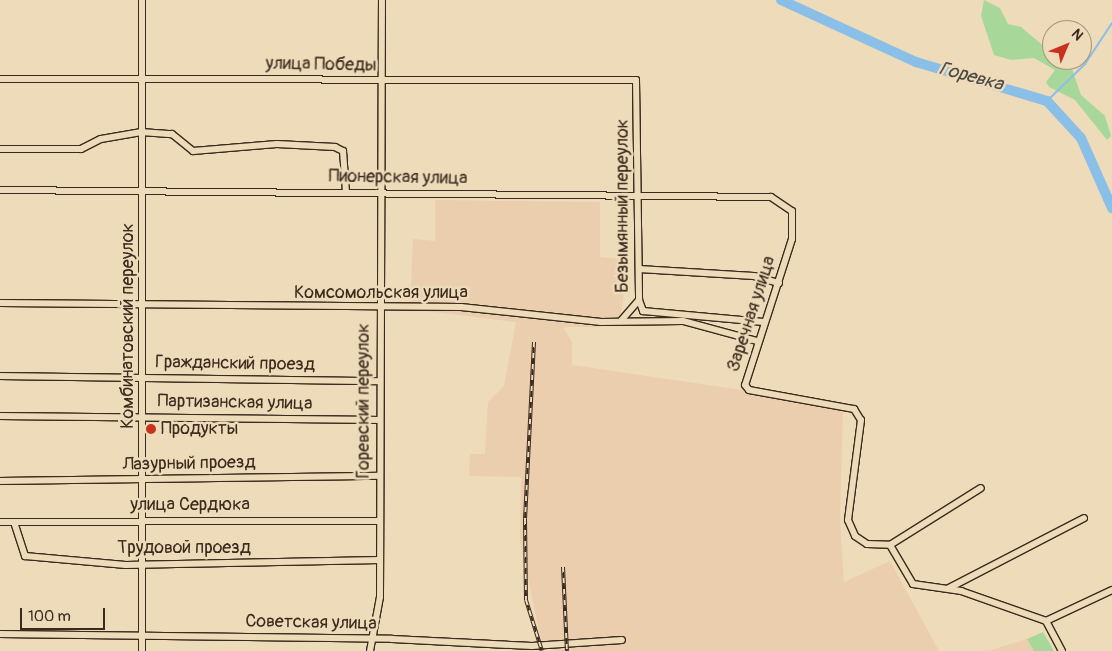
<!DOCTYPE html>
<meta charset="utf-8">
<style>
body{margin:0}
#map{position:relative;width:1112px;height:651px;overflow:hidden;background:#eedbb9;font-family:Pangolin,sans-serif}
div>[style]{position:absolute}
.built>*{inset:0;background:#eacead}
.green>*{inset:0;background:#a7d899}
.stream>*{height:2px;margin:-1px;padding:0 1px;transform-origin:1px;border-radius:1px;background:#8abfe7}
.river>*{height:10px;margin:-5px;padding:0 5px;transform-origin:5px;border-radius:5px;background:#8abfe7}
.roads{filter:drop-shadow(1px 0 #3b2a1e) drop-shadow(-1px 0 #3b2a1e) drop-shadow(0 1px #3b2a1e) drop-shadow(0 -1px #3b2a1e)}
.minor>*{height:6px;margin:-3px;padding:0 3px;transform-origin:3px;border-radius:3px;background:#eedbb9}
.rail>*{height:4px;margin-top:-2px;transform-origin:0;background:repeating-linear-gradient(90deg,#eedbb9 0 5.5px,#3b2a1e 0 11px);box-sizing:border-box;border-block:1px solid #3b2a1e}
.dots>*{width:14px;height:14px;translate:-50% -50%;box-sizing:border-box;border:2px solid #eedbb9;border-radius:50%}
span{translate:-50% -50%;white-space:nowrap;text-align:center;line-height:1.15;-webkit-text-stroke:5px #eedbb9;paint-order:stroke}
.street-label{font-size:18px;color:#3b2a1e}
.poi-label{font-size:18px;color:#3b2a1e}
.left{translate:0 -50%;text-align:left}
.water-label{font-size:19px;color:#4b4846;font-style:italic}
.north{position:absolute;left:1042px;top:20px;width:50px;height:50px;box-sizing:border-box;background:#eedbb9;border:1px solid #a6947b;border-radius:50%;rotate:45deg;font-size:14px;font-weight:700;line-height:20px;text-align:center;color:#3b2a1e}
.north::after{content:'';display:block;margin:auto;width:18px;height:22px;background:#c8321e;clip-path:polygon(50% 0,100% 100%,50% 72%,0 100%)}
.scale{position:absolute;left:20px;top:608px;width:85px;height:22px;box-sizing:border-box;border:2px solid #3b2a1e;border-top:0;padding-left:6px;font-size:15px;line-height:18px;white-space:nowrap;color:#3b2a1e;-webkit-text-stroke:4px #eedbb9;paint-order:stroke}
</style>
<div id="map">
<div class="built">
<div style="clip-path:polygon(435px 200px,600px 202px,600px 257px,629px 260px,620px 318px,601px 320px,601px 327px,563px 327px,572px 342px,572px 365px,843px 405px,840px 522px,844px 582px,890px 561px,939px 651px,553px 651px,541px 639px,520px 541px,521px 477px,469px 476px,470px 454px,485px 454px,488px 402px,504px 386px,516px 322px,410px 309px,413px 239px,435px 241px)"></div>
<div style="clip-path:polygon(1027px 639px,1034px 651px,988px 651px)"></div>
</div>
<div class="green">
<div style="clip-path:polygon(984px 0,1000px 8px,1008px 24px,1021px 27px,1052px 53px,1052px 60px,1071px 66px,1081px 95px,1105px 116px,1111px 136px,1107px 140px,1075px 100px,1049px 87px,1046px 82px,1055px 70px,1034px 58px,1011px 60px,994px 55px,981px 16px)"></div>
<div style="clip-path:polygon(1043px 632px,1054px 651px,1034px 651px,1027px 639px)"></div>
</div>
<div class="stream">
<div style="left:1047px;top:101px;width:53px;rotate:-44.2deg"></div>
<div style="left:1085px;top:64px;width:49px;rotate:-56.6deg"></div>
</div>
<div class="river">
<div style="left:781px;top:0;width:149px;rotate:24.7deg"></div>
<div style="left:916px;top:62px;width:137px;rotate:16.6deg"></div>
<div style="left:1047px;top:101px;width:50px;rotate:47.4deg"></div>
<div style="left:1081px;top:138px;width:77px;rotate:66.1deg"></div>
</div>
<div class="roads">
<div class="minor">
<div style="left:142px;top:0;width:651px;rotate:90deg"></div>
<div style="left:0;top:79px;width:636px;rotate:0.09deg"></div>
<div style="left:636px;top:80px;width:220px;rotate:89.2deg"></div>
<div style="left:639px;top:300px;width:28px;rotate:131deg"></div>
<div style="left:0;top:149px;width:81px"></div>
<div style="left:81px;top:149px;width:22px;rotate:-27deg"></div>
<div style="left:101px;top:139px;width:41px;rotate:-9.9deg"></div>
<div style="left:141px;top:132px;width:31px;rotate:4deg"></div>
<div style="left:172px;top:134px;width:27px;rotate:39deg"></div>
<div style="left:193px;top:151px;width:84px;rotate:-4.8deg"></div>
<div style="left:277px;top:144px;width:58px;rotate:3deg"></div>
<div style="left:335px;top:147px;width:9px;rotate:27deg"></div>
<div style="left:343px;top:151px;width:41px;rotate:85.8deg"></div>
<div style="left:0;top:190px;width:771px;rotate:0.52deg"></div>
<div style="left:771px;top:197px;width:25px;rotate:34deg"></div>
<div style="left:792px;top:211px;width:28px;rotate:90deg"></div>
<div style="left:792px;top:239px;width:153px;rotate:107.8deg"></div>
<div style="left:745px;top:385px;width:6px;rotate:51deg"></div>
<div style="left:749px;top:390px;width:107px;rotate:10.3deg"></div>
<div style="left:854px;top:409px;width:13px;rotate:58deg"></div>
<div style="left:861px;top:420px;width:101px;rotate:97.4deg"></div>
<div style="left:848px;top:520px;width:17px;rotate:66deg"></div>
<div style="left:855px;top:536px;width:14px;rotate:34deg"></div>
<div style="left:867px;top:544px;width:23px;rotate:2deg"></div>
<div style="left:890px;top:545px;width:107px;rotate:-32.1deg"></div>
<div style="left:639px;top:269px;width:115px;rotate:3.5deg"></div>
<div style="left:754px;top:276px;width:26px;rotate:16deg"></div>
<div style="left:639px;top:300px;width:12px;rotate:70deg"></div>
<div style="left:643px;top:311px;width:121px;rotate:5.2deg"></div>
<div style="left:0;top:303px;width:461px;rotate:0.5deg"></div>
<div style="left:461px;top:307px;width:141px;rotate:6.1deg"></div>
<div style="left:601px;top:322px;width:82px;rotate:-0.7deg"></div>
<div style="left:683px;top:321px;width:77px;rotate:15.1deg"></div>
<div style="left:0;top:376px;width:379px;rotate:0.8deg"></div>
<div style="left:0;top:416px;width:379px;rotate:0.6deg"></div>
<div style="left:0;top:481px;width:380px;rotate:-0.8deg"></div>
<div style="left:0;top:522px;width:380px;rotate:-0.2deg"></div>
<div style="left:14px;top:522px;width:36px;rotate:72deg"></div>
<div style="left:25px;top:556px;width:101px;rotate:5.1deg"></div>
<div style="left:126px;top:565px;width:254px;rotate:-1.1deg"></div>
<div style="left:890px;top:545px;width:45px;rotate:59.5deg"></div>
<div style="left:913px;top:584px;width:49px;rotate:8.3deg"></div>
<div style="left:961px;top:591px;width:90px;rotate:19.4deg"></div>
<div style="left:1046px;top:621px;width:34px;rotate:62deg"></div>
<div style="left:949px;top:588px;width:152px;rotate:-27.4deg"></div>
<div style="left:1046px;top:621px;width:73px;rotate:-25.2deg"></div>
<div style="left:0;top:634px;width:392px;rotate:0.7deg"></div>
<div style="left:392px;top:639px;width:140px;rotate:2.9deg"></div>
<div style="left:532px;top:646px;width:90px;rotate:-3.8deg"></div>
<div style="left:370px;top:651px;width:55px;rotate:-79.5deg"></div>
<div style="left:380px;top:597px;width:597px;rotate:-89.81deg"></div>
</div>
</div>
<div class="rail">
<div style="left:534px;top:342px;width:177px;rotate:92.9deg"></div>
<div style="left:525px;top:519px;width:81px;rotate:89.3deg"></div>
<div style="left:526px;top:600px;width:53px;rotate:72.6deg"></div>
<div style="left:563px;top:567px;width:84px;rotate:87.3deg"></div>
</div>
<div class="dots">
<div style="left:151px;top:429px;background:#c8321e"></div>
</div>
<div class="street-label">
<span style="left:321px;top:65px;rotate:1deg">улица Победы</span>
<span style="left:398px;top:178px;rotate:1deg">Пионерская улица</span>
<span style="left:623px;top:206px;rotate:-90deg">Безымянный переулок</span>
<span style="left:381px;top:293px">Комсомольская улица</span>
<span style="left:752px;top:314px;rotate:-72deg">Заречная улица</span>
<span style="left:128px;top:326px;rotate:-90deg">Комбинатовский переулок</span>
<span style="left:235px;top:364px;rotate:1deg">Гражданский проезд</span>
<span style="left:364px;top:401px;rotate:-90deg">Горевский переулок</span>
<span style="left:235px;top:403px;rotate:1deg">Партизанская улица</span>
<span style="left:189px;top:464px;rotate:-1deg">Лазурный проезд</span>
<span style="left:190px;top:505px">улица Сердюка</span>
<span style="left:184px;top:548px">Трудовой проезд</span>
<span style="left:311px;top:623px;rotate:1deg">Советская улица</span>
</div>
<div class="poi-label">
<span class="left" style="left:161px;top:429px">Продукты</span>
</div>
<div class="water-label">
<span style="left:971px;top:77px;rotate:15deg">Горевка</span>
</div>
<div class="north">N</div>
<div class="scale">100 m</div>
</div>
